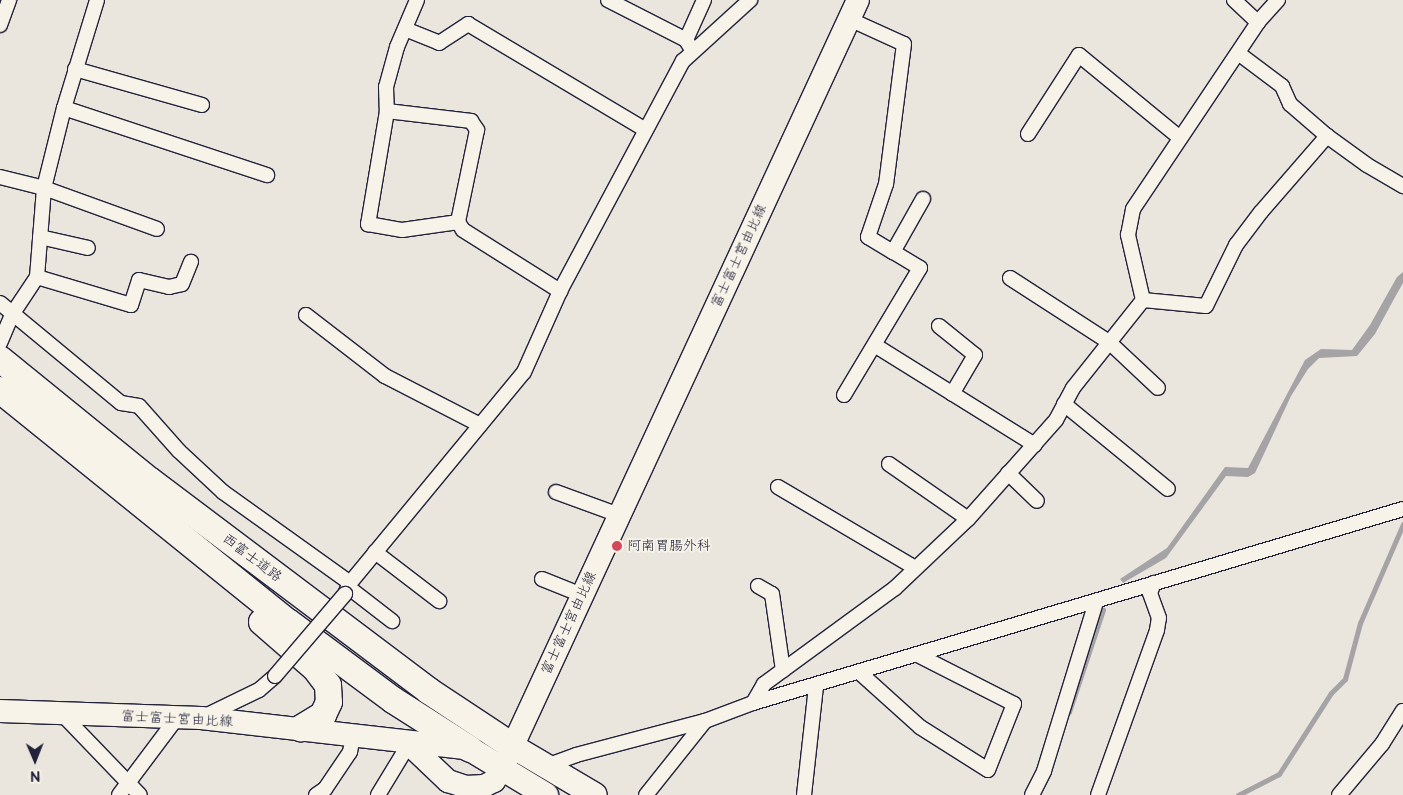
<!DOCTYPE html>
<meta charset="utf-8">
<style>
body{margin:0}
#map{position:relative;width:1403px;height:795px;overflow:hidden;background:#eae6de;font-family:"Balsamiq Sans","Klee One",sans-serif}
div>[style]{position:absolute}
.water>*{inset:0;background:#a6a3a6}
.stream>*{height:5px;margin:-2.5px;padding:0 2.5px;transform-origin:2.5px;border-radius:2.5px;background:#a6a3a6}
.roads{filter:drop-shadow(1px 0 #22223b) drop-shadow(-1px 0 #22223b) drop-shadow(0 1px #22223b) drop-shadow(0 -1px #22223b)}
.minor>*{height:14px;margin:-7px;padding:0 7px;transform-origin:7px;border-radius:7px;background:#f7f3e8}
.primary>*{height:22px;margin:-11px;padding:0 11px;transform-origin:11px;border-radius:11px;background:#f7f3e8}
.trunk>*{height:24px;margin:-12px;padding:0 12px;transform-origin:12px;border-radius:12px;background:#f7f3e8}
.motorway>*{height:26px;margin:-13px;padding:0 13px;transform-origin:13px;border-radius:13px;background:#f7f3e8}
.bridges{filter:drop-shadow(1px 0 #22223b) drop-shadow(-1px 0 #22223b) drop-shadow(0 1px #22223b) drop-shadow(0 -1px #22223b)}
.minor-bridge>*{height:14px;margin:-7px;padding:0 7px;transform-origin:7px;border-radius:7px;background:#f7f3e8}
.dots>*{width:14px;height:14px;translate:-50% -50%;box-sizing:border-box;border:2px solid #f7f3e8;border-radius:50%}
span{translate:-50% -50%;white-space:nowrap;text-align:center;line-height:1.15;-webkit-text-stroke:4px #f7f3e8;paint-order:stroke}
.street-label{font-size:14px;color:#22223b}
.poi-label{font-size:14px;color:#22223b}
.left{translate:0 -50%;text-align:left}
.north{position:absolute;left:10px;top:735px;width:50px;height:50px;-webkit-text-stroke:4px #f7f3e8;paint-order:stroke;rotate:179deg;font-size:14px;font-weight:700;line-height:20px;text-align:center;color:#22223b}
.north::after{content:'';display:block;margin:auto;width:18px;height:22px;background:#22223b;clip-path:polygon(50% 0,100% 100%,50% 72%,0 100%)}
</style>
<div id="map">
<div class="water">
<div style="clip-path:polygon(1403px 272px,1403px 283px,1394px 299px,1375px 334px,1357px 356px,1319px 358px,1308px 369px,1291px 396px,1255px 473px,1248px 477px,1226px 476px,1166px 558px,1123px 583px,1120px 579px,1167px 548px,1225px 467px,1248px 468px,1305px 360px,1321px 349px,1352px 350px,1370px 325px,1397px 277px)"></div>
</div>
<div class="stream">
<div style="left:1069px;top:712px;width:108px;rotate:-71.6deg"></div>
<div style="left:1238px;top:795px;width:46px;rotate:-27.1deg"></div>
<div style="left:1279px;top:774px;width:96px;rotate:-57.3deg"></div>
<div style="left:1331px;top:693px;width:20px;rotate:-45deg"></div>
<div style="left:1345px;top:679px;width:58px;rotate:-75deg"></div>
<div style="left:1360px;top:623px;width:108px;rotate:-66.5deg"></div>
</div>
<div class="roads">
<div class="minor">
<div style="left:417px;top:0;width:51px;rotate:113.1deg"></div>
<div style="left:397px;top:47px;width:41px;rotate:105.4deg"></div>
<div style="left:386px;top:87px;width:24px;rotate:88deg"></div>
<div style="left:387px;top:111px;width:115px;rotate:99.5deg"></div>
<div style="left:368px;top:224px;width:35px;rotate:10deg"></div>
<div style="left:402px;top:230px;width:57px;rotate:-8.1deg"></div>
<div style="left:458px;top:222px;width:9px;rotate:58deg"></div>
<div style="left:463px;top:230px;width:115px;rotate:32.2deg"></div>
<div style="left:608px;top:0;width:88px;rotate:27.1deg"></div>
<div style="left:686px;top:40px;width:13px;rotate:58deg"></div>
<div style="left:1234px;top:0;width:33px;rotate:43deg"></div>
<div style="left:849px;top:19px;width:60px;rotate:24.4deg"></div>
<div style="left:904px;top:44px;width:141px;rotate:97.3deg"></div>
<div style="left:886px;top:184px;width:56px;rotate:108.8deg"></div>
<div style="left:868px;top:237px;width:29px;rotate:31deg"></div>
<div style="left:0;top:25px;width:27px;rotate:-70deg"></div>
<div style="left:405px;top:29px;width:37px;rotate:22deg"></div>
<div style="left:439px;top:43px;width:35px;rotate:-33deg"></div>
<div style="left:468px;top:24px;width:207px;rotate:30.8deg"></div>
<div style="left:686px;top:40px;width:44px;rotate:-65.8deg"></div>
<div style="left:1238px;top:53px;width:55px;rotate:36.9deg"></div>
<div style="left:1282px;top:86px;width:20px;rotate:66deg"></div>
<div style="left:1290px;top:104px;width:49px;rotate:40.9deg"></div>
<div style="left:1327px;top:136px;width:49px;rotate:35.9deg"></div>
<div style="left:1367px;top:165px;width:42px;rotate:30.3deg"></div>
<div style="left:75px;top:69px;width:132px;rotate:15.8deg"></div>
<div style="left:64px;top:108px;width:214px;rotate:18.3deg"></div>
<div style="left:387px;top:111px;width:85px;rotate:6.8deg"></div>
<div style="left:471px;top:121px;width:11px;rotate:56deg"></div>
<div style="left:477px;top:130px;width:94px;rotate:101.7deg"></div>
<div style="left:1028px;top:134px;width:94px;rotate:-57.2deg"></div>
<div style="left:1079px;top:55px;width:129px;rotate:39.4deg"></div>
<div style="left:0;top:177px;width:45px;rotate:14deg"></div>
<div style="left:44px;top:188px;width:120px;rotate:19.9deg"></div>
<div style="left:40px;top:237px;width:49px;rotate:12.9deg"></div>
<div style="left:37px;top:277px;width:98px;rotate:16.6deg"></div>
<div style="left:131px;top:305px;width:26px;rotate:-72deg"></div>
<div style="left:139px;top:280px;width:31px;rotate:13deg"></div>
<div style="left:169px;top:287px;width:13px;rotate:-13deg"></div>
<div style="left:182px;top:284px;width:24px;rotate:-68deg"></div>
<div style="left:1010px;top:278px;width:118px;rotate:32.9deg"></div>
<div style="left:1109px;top:342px;width:67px;rotate:43.2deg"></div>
<div style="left:1143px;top:300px;width:63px;rotate:5.4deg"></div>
<div style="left:1206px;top:306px;width:68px;rotate:-63.8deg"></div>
<div style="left:1236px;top:245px;width:41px;rotate:-52.9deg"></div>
<div style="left:1261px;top:212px;width:101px;rotate:-49deg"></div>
<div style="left:0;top:303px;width:157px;rotate:39.6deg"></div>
<div style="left:121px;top:403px;width:18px;rotate:9deg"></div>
<div style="left:139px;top:406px;width:60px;rotate:48.4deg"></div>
<div style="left:179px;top:451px;width:60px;rotate:43deg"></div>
<div style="left:223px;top:492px;width:156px;rotate:35.6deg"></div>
<div style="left:306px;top:315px;width:100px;rotate:37.7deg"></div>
<div style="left:385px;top:376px;width:107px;rotate:27.3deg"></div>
<div style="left:939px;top:326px;width:46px;rotate:38.9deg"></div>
<div style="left:975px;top:355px;width:45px;rotate:120.5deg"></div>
<div style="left:0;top:343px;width:33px;rotate:-67deg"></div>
<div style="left:13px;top:313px;width:43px;rotate:-56.3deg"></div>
<div style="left:37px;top:277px;width:89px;rotate:-85.5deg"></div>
<div style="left:44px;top:188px;width:82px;rotate:-76deg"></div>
<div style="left:64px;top:108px;width:113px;rotate:-73deg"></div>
<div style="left:876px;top:346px;width:187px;rotate:31.9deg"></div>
<div style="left:844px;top:395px;width:148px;rotate:-59.1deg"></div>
<div style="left:920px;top:268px;width:31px;rotate:-149deg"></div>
<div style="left:893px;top:252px;width:61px;rotate:-60.5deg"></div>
<div style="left:1064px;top:404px;width:134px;rotate:39.3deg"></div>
<div style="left:889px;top:464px;width:96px;rotate:34.8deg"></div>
<div style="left:1008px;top:473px;width:40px;rotate:44deg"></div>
<div style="left:778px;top:487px;width:158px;rotate:30.5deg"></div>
<div style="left:556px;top:492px;width:67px;rotate:20.1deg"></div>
<div style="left:375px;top:552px;width:81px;rotate:37.4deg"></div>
<div style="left:542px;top:579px;width:43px;rotate:21.8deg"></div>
<div style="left:758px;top:586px;width:16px;rotate:30deg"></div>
<div style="left:772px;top:594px;width:77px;rotate:81.8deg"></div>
<div style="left:348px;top:587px;width:56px;rotate:37.7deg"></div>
<div style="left:345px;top:594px;width:12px;rotate:-66deg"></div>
<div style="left:350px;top:583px;width:273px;rotate:-50.5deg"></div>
<div style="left:524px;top:372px;width:89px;rotate:-66deg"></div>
<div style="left:560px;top:291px;width:261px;rotate:-61.9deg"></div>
<div style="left:683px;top:61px;width:91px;rotate:-42.3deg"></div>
<div style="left:859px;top:672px;width:82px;rotate:42deg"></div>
<div style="left:920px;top:727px;width:80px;rotate:32.3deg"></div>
<div style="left:988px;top:770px;width:71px;rotate:-68.5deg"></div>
<div style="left:1014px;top:704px;width:108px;rotate:-153deg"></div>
<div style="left:753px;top:703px;width:22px;rotate:-60deg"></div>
<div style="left:764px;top:684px;width:162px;rotate:-36.2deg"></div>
<div style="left:895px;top:588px;width:100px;rotate:-43.4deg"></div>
<div style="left:968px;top:519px;width:132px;rotate:-48.4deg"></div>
<div style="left:1056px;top:420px;width:36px;rotate:-62deg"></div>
<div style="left:1073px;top:388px;width:112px;rotate:-51.5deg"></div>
<div style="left:1143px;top:300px;width:67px;rotate:-103deg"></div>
<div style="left:1128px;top:235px;width:26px;rotate:-79deg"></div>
<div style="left:1133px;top:209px;width:225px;rotate:-56.2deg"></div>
<div style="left:1258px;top:22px;width:30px;rotate:-48deg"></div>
<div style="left:60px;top:712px;width:115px;rotate:46.1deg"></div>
<div style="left:201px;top:718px;width:64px;rotate:-25.8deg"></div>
<div style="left:259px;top:690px;width:21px;rotate:-41deg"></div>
<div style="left:546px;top:766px;width:32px;rotate:-20deg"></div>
<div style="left:576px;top:755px;width:133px;rotate:-14.8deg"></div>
<div style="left:705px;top:721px;width:51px;rotate:-20.6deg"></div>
<div style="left:753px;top:703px;width:678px;rotate:-16.62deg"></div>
<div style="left:119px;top:795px;width:95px;rotate:-53.1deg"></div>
<div style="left:316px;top:795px;width:11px;rotate:-34deg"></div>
<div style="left:325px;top:789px;width:45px;rotate:-56deg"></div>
<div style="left:350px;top:752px;width:16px;rotate:-79deg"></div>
<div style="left:378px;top:795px;width:60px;rotate:-58.7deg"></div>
<div style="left:646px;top:795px;width:95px;rotate:-51.4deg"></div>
<div style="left:804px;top:795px;width:110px;rotate:-83.7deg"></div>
<div style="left:1032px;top:795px;width:27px;rotate:-63deg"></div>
<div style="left:1044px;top:771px;width:177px;rotate:-72.9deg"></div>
<div style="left:1098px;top:795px;width:175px;rotate:-70.3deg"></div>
<div style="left:1157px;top:630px;width:12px;rotate:-81deg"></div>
<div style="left:1159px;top:618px;width:27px;rotate:-110deg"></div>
<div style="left:1150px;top:593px;width:11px;rotate:-68deg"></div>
<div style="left:1339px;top:795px;width:67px;rotate:-49.9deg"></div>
<div style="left:1382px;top:744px;width:39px;rotate:-58deg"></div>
</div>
<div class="primary">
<div style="left:0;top:711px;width:201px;rotate:2deg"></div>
<div style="left:201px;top:718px;width:272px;rotate:6.5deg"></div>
<div style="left:409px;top:744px;width:54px;rotate:43.5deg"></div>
<div style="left:448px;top:781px;width:19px;rotate:18deg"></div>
<div style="left:466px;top:787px;width:18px;rotate:-3deg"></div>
<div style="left:484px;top:786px;width:11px;rotate:-27deg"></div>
<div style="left:494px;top:781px;width:14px;rotate:-56deg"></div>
<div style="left:502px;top:769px;width:847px;rotate:-65.16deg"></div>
</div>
<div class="trunk">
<div style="left:512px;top:746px;width:96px;rotate:30.6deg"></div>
<div style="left:470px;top:749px;width:89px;rotate:31.2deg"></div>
</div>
<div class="motorway">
<div style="left:0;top:359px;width:192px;rotate:39.1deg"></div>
<div style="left:149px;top:480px;width:351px;rotate:37deg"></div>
<div style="left:429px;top:691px;width:100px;rotate:33.5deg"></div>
<div style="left:0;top:390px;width:370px;rotate:38.9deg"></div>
<div style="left:288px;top:622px;width:131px;rotate:36.6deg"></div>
<div style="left:393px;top:700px;width:91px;rotate:32.5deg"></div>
<div style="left:262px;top:622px;width:70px;rotate:41deg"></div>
<div style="left:315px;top:668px;width:21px;rotate:53deg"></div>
<div style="left:328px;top:685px;width:17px;rotate:87deg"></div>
<div style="left:329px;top:702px;width:14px;rotate:115deg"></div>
<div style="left:323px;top:715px;width:26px;rotate:149deg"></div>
</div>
</div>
<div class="bridges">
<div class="minor-bridge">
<div style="left:275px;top:676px;width:108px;rotate:-49.5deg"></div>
</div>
</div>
<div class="dots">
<div style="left:617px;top:546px;background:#d1495b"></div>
</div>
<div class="street-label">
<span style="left:739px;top:256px;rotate:-65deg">富士富士宮由比線</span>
<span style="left:252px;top:558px;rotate:37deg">西富士道路</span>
<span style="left:569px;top:623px;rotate:-65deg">富士富士宮由比線</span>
<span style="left:177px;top:719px;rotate:3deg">富士富士宮由比線</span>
</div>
<div class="poi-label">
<span class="left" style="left:627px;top:546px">阿南胃腸外科</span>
</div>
<div class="north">N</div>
</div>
